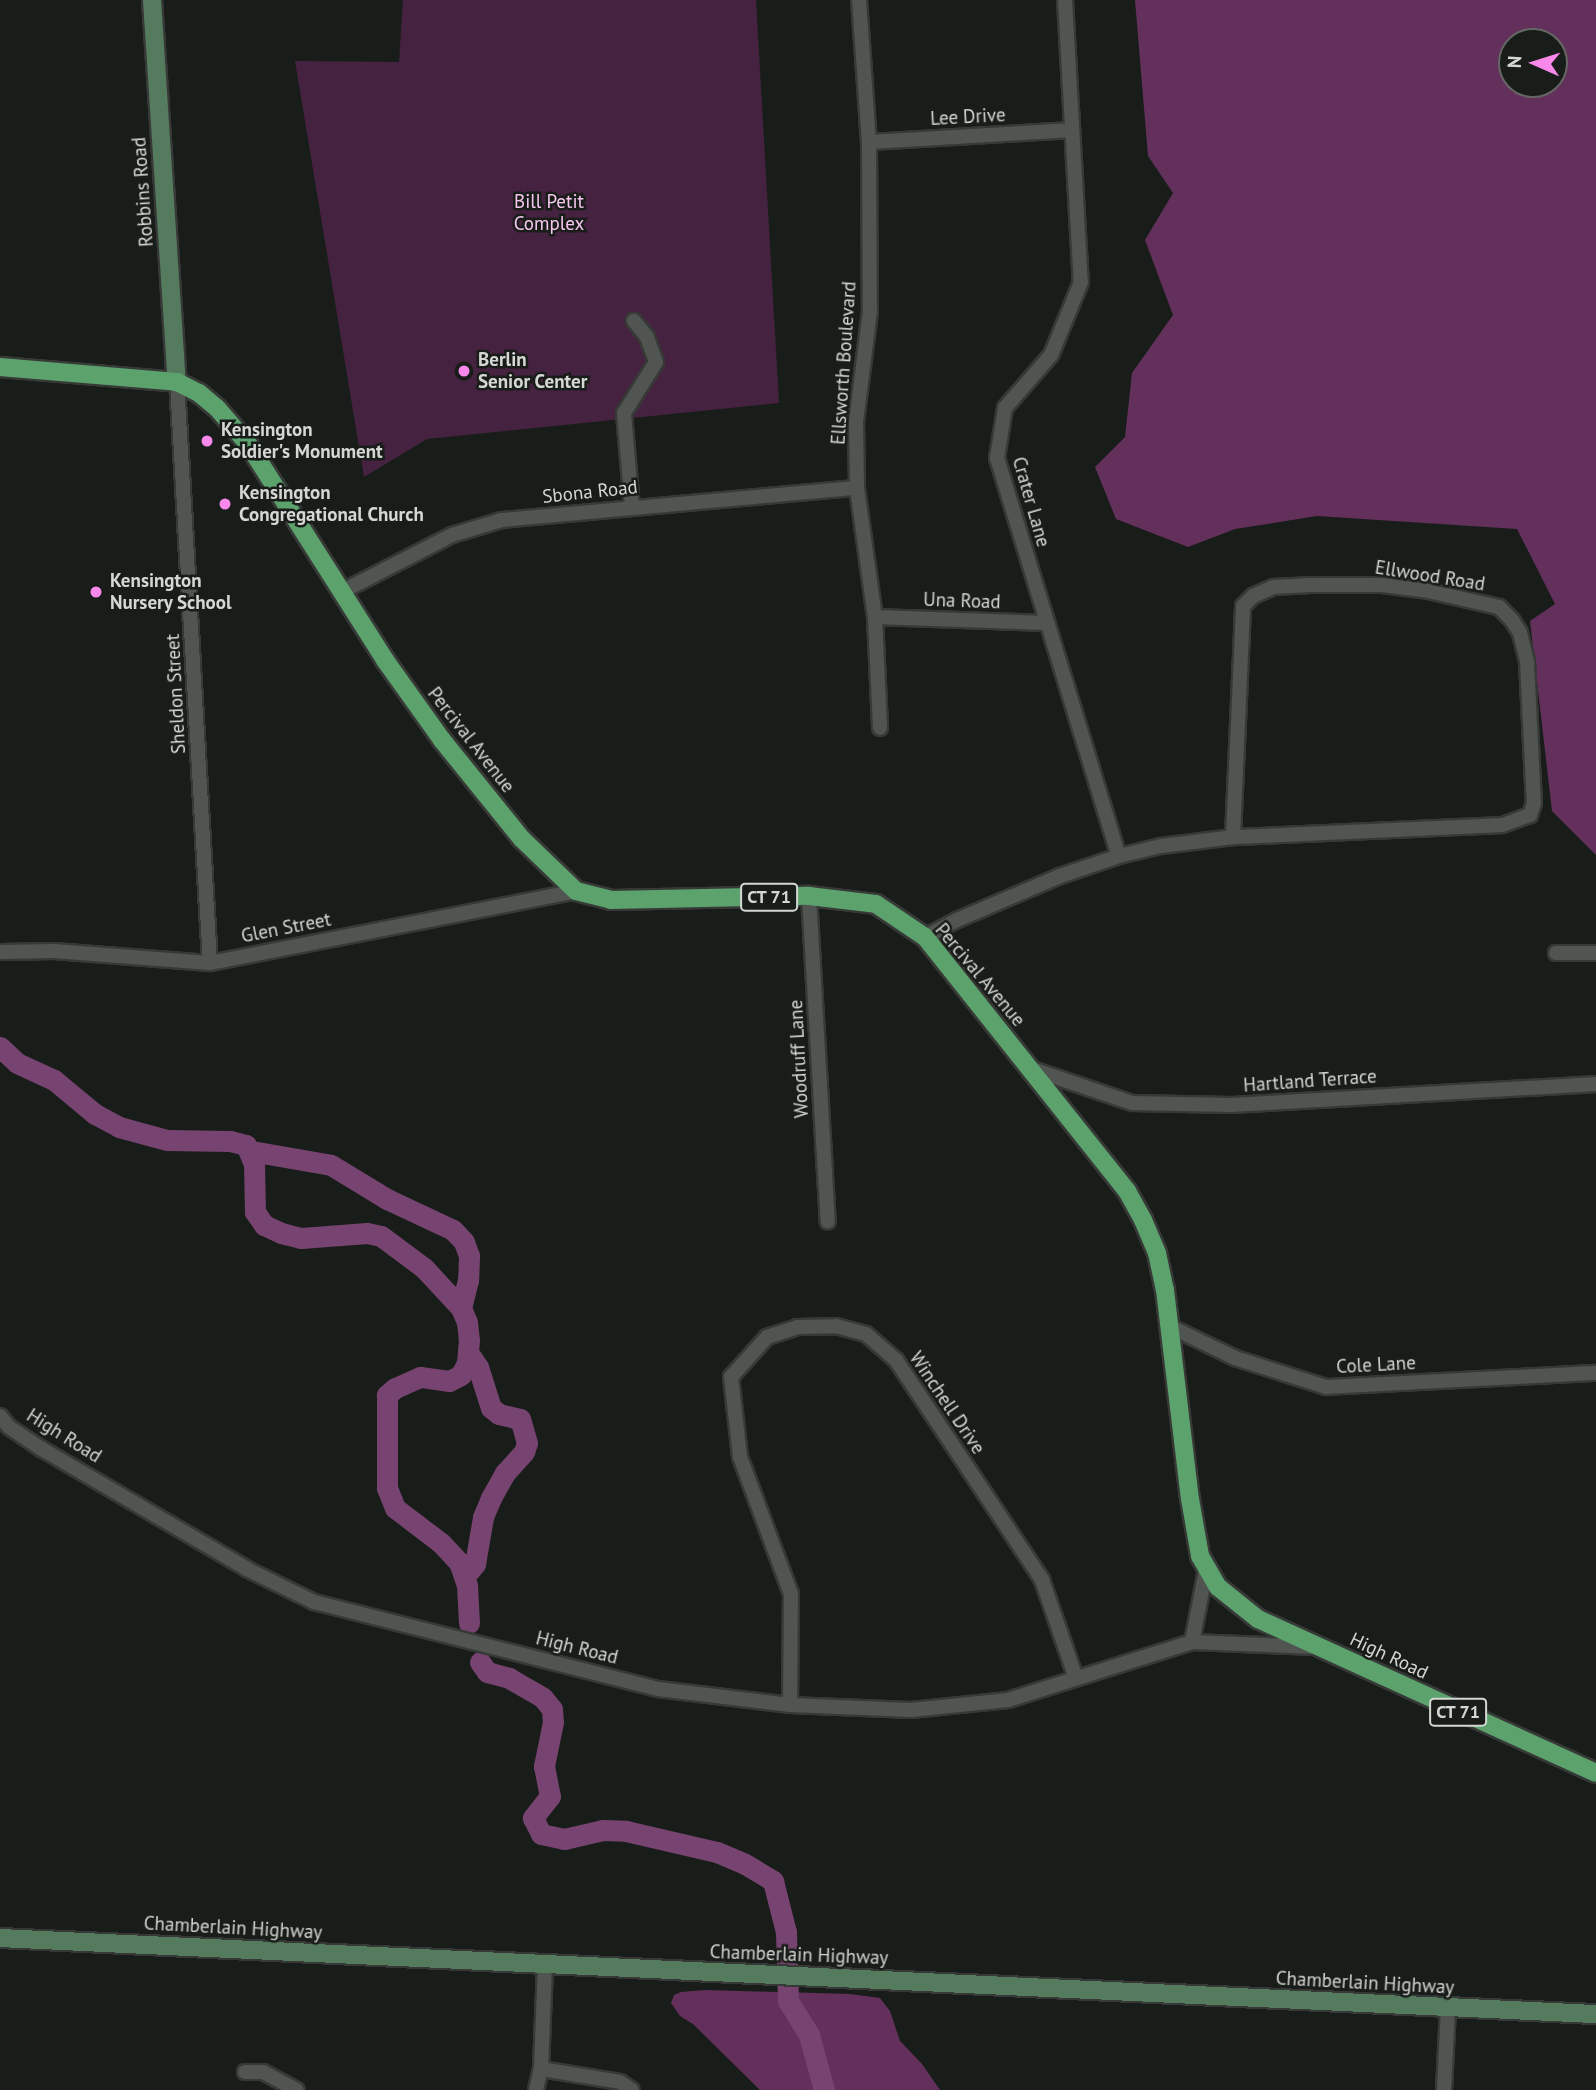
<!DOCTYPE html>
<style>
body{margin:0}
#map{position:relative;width:1596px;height:2090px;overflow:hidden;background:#191d19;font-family:"PT Sans",sans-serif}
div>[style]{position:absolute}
.green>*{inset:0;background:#452240}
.forest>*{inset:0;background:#63305c}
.river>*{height:21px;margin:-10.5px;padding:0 10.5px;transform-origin:10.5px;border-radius:10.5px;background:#774370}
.roads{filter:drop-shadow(2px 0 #373937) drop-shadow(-2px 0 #373937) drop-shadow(0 2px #373937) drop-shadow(0 -2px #373937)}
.street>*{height:14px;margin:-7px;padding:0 7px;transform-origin:7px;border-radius:7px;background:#505551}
.secondary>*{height:18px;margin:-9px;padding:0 9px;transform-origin:9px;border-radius:9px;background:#557b5f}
.primary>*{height:18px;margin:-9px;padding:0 9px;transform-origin:9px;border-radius:9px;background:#5ba26d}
.dots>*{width:19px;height:19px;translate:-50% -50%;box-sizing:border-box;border:4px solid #191d19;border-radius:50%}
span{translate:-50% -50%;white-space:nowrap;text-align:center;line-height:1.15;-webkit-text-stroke:5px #191d19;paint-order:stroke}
.shield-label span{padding:2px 5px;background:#191d19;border:2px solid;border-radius:5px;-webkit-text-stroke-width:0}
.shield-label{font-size:18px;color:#d5d7d5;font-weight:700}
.street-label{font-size:19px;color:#d5d7d5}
.park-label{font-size:19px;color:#f6c6ee}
.poi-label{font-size:19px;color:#d5d7d5;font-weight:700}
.left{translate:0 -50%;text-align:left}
.north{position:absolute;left:1498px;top:28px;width:70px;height:70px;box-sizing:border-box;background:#191d19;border:2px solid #646764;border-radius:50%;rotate:273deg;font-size:19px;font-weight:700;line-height:28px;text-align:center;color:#d5d7d5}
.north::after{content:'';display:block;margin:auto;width:24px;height:32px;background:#f888ea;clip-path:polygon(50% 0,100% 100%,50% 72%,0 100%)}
</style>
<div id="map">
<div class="green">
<div style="clip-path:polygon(403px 0,756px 0,779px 403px,427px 439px,364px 477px,295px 61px,399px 62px)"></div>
</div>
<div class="forest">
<div style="clip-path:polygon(evenodd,1135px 0,1596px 0,1596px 855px,1552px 811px,1530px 621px,1555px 604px,1517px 529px,1317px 516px,1235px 529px,1188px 547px,1116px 519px,1095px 467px,1125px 437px,1132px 373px,1173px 315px,1145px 240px,1173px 193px,1148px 156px,1135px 0,1554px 42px,1554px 84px,1512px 84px,1512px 42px,1554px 42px)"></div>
<div style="clip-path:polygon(705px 1990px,850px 1994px,880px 1998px,890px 2011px,900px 2041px,922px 2064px,940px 2090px,760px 2090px,693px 2024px,680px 2016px,671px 2003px,674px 1995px,681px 1992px)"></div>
</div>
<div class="river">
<div style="left:0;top:1047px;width:23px;rotate:43deg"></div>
<div style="left:17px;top:1063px;width:41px;rotate:24.7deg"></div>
<div style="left:54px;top:1080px;width:53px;rotate:39.7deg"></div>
<div style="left:95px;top:1114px;width:27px;rotate:28deg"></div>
<div style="left:119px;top:1127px;width:50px;rotate:15.2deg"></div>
<div style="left:167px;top:1140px;width:63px;rotate:0.9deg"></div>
<div style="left:230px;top:1141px;width:16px;rotate:14deg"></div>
<div style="left:246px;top:1145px;width:21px;rotate:67deg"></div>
<div style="left:254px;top:1164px;width:48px;rotate:88.8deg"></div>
<div style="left:255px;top:1212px;width:16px;rotate:55deg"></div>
<div style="left:264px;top:1225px;width:19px;rotate:25deg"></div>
<div style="left:281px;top:1233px;width:21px;rotate:14deg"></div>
<div style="left:301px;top:1238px;width:66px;rotate:-4.3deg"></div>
<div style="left:367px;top:1233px;width:14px;rotate:12deg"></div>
<div style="left:381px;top:1236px;width:54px;rotate:36.7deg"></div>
<div style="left:424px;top:1268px;width:54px;rotate:47.2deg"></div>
<div style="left:461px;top:1308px;width:15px;rotate:67deg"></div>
<div style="left:467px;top:1322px;width:18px;rotate:84deg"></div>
<div style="left:469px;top:1340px;width:23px;rotate:95deg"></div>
<div style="left:467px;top:1363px;width:13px;rotate:117deg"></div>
<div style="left:461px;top:1375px;width:13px;rotate:153deg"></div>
<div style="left:449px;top:1381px;width:29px;rotate:-172deg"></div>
<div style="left:420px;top:1377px;width:27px;rotate:156deg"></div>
<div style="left:395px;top:1388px;width:11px;rotate:139deg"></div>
<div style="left:387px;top:1395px;width:93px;rotate:90deg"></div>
<div style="left:387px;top:1488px;width:22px;rotate:68deg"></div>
<div style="left:395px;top:1508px;width:58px;rotate:37.3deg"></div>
<div style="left:441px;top:1543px;width:26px;rotate:47deg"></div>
<div style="left:459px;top:1562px;width:24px;rotate:71deg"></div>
<div style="left:467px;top:1585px;width:38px;rotate:87deg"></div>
<div style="left:251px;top:1151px;width:81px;rotate:9.9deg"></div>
<div style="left:331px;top:1165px;width:66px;rotate:31.3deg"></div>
<div style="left:387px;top:1199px;width:73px;rotate:25.2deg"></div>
<div style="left:453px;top:1230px;width:16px;rotate:47deg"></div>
<div style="left:464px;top:1242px;width:15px;rotate:70deg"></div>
<div style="left:469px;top:1256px;width:24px;rotate:92deg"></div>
<div style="left:468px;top:1280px;width:29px;rotate:104deg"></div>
<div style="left:465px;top:1576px;width:16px;rotate:-50deg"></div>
<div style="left:475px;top:1564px;width:48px;rotate:-80.3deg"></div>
<div style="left:483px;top:1517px;width:21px;rotate:-67deg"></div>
<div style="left:491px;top:1498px;width:29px;rotate:-61deg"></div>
<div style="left:505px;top:1473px;width:28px;rotate:-48deg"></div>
<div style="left:524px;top:1452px;width:9px;rotate:-72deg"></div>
<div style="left:527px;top:1443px;width:25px;rotate:-106deg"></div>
<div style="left:520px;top:1419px;width:22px;rotate:-167deg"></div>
<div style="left:499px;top:1414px;width:10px;rotate:-143deg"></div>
<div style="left:491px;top:1408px;width:43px;rotate:-107.6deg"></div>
<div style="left:478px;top:1367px;width:18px;rotate:-124deg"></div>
<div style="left:480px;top:1662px;width:12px;rotate:55deg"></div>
<div style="left:487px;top:1672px;width:23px;rotate:15deg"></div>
<div style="left:509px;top:1678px;width:39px;rotate:30deg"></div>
<div style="left:543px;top:1698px;width:14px;rotate:51deg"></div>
<div style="left:552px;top:1709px;width:13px;rotate:86deg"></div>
<div style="left:553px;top:1722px;width:45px;rotate:101.6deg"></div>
<div style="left:544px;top:1766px;width:31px;rotate:79deg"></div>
<div style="left:550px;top:1796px;width:28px;rotate:128deg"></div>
<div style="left:533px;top:1818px;width:18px;rotate:63deg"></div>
<div style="left:541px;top:1834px;width:24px;rotate:12deg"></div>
<div style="left:564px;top:1839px;width:39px;rotate:-13deg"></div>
<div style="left:602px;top:1830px;width:24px;rotate:2deg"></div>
<div style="left:626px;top:1831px;width:93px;rotate:13deg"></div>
<div style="left:717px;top:1852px;width:30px;rotate:23deg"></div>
<div style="left:745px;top:1864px;width:33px;rotate:31deg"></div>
<div style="left:773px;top:1881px;width:53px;rotate:75.7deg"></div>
<div style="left:786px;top:1932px;width:69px;rotate:88.3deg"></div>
<div style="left:788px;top:2001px;width:40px;rotate:58deg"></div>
<div style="left:809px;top:2035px;width:57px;rotate:74.7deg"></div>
</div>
<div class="roads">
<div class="street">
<div style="left:859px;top:0;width:142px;rotate:86deg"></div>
<div style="left:869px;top:142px;width:169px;rotate:89.7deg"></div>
<div style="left:870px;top:311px;width:112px;rotate:97.2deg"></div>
<div style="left:856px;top:422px;width:66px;rotate:89.1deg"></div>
<div style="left:857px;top:488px;width:130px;rotate:82.1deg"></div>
<div style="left:875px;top:617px;width:111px;rotate:87.4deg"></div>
<div style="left:1065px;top:0;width:282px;rotate:86.8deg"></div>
<div style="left:1081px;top:282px;width:79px;rotate:112.3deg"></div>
<div style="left:1051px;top:355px;width:70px;rotate:131deg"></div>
<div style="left:1005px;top:408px;width:51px;rotate:99.1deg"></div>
<div style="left:997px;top:458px;width:416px;rotate:73deg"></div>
<div style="left:869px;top:142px;width:201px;rotate:-3.4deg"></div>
<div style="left:177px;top:382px;width:582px;rotate:86.75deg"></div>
<div style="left:632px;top:507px;width:94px;rotate:-94.9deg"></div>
<div style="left:624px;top:413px;width:60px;rotate:-57.9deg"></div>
<div style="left:656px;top:362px;width:27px;rotate:-110deg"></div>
<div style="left:647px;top:337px;width:21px;rotate:-129deg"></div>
<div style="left:1307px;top:585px;width:75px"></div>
<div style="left:1382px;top:585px;width:46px;rotate:7.4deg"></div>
<div style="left:1428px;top:591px;width:73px;rotate:12.7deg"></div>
<div style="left:1499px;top:607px;width:18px;rotate:45deg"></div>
<div style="left:1512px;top:620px;width:15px;rotate:58deg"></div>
<div style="left:1520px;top:633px;width:30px;rotate:76deg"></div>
<div style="left:1527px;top:662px;width:141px;rotate:87.2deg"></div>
<div style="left:1534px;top:803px;width:13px;rotate:108deg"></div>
<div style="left:1530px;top:815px;width:30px;rotate:160deg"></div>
<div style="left:1502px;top:825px;width:269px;rotate:177.4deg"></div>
<div style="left:1233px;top:837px;width:231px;rotate:-87.5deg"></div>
<div style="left:1243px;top:606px;width:14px;rotate:-45deg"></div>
<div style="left:1253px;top:596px;width:22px;rotate:-24deg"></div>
<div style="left:1273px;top:587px;width:34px;rotate:-3deg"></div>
<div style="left:343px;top:591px;width:123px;rotate:-27.2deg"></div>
<div style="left:452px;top:535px;width:52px;rotate:-16.7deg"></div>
<div style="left:502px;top:520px;width:356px;rotate:-5.2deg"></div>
<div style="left:875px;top:617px;width:172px;rotate:2deg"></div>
<div style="left:809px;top:896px;width:326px;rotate:86.7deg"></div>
<div style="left:925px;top:937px;width:36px;rotate:-28deg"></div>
<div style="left:957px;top:920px;width:112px;rotate:-23.1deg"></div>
<div style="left:1060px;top:876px;width:62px;rotate:-18.7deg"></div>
<div style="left:1119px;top:856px;width:43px;rotate:-13.4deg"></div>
<div style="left:1161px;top:846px;width:73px;rotate:-7.1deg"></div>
<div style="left:0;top:952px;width:54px;rotate:-1.1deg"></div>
<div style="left:54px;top:951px;width:156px;rotate:4.4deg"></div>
<div style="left:210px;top:963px;width:373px;rotate:-11.1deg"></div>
<div style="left:1556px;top:953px;width:40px"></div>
<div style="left:1032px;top:1069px;width:106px;rotate:18.8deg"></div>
<div style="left:1132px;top:1103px;width:100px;rotate:1.1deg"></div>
<div style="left:1232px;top:1105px;width:365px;rotate:-3.3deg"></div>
<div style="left:1171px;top:1327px;width:71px;rotate:25.8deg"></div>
<div style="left:1235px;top:1358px;width:96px;rotate:17.7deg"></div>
<div style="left:1326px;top:1387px;width:270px;rotate:-3deg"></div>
<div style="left:0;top:1416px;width:14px;rotate:51deg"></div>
<div style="left:9px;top:1427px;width:40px;rotate:34deg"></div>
<div style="left:42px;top:1449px;width:238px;rotate:30.3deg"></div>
<div style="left:247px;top:1569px;width:75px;rotate:26.2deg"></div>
<div style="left:314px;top:1602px;width:355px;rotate:14.2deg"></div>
<div style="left:658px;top:1689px;width:133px;rotate:6.9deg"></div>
<div style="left:790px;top:1705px;width:121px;rotate:2.4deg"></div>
<div style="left:911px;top:1710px;width:98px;rotate:-5.9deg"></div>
<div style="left:1008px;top:1700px;width:193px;rotate:-17.5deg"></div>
<div style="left:1192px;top:1642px;width:122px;rotate:2.3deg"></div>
<div style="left:1192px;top:1642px;width:73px;rotate:-79deg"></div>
<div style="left:790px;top:1705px;width:111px;rotate:-89.5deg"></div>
<div style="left:791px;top:1594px;width:146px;rotate:-110.4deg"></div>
<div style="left:740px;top:1457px;width:81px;rotate:-96.4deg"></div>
<div style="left:731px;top:1377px;width:54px;rotate:-48deg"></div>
<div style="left:767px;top:1337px;width:32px;rotate:-18deg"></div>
<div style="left:797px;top:1327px;width:39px;rotate:-1deg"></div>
<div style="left:836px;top:1326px;width:31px;rotate:15deg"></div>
<div style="left:866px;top:1334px;width:40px;rotate:41deg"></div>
<div style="left:896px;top:1360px;width:264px;rotate:56.4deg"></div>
<div style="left:1042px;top:1580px;width:104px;rotate:70.9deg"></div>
<div style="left:541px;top:2069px;width:80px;rotate:9.3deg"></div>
<div style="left:620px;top:2082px;width:14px;rotate:34deg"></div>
<div style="left:245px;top:2072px;width:18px"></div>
<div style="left:263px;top:2072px;width:38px;rotate:28deg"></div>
<div style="left:536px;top:2090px;width:22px;rotate:-77deg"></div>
<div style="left:541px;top:2069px;width:105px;rotate:-87.8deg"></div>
<div style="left:1444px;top:2090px;width:82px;rotate:-87.2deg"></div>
</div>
<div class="secondary">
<div style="left:152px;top:0;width:383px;rotate:86.3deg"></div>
<div style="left:0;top:1938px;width:1598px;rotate:2.73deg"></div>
</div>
<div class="primary">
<div style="left:0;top:367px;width:178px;rotate:4.8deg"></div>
<div style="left:177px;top:382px;width:25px;rotate:27deg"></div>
<div style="left:199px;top:393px;width:23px;rotate:40deg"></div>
<div style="left:217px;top:408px;width:48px;rotate:49.3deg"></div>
<div style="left:248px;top:444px;width:256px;rotate:57.6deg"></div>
<div style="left:385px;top:660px;width:98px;rotate:54.5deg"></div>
<div style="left:442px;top:740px;width:127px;rotate:51.1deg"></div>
<div style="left:522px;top:839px;width:75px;rotate:43.9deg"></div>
<div style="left:576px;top:891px;width:36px;rotate:14deg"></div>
<div style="left:611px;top:900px;width:198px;rotate:-1.2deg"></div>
<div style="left:809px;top:896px;width:67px;rotate:6.8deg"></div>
<div style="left:876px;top:904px;width:59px;rotate:34deg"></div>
<div style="left:925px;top:937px;width:325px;rotate:51.5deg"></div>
<div style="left:1127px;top:1191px;width:33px;rotate:61deg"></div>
<div style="left:1143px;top:1220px;width:36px;rotate:67deg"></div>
<div style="left:1157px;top:1253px;width:38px;rotate:78deg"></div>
<div style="left:1165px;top:1290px;width:210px;rotate:83.2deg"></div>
<div style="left:1190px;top:1499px;width:58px;rotate:80deg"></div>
<div style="left:1200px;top:1556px;width:36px;rotate:60deg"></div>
<div style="left:1218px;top:1587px;width:51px;rotate:38.7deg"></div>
<div style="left:1258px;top:1619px;width:371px;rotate:24.5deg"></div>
</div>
</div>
<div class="dots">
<div style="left:464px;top:371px;background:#f888ea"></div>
<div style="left:207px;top:441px;background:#f888ea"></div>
<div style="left:225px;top:504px;background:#f888ea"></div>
<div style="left:96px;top:592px;background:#f888ea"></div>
</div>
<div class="shield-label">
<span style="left:769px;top:897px">CT 71</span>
<span style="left:1458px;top:1712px">CT 71</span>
</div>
<div class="street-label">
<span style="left:968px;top:117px;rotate:-3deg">Lee Drive</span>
<span style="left:143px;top:192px;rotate:-94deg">Robbins Road</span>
<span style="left:844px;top:363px;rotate:-86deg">Ellsworth Boulevard</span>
<span style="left:590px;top:492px;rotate:-6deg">Sbona Road</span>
<span style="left:1031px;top:502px;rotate:74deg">Crater Lane</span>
<span style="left:1430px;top:576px;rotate:9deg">Ellwood Road</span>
<span style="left:962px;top:601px;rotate:2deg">Una Road</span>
<span style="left:176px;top:694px;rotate:-93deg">Sheldon Street</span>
<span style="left:471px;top:740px;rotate:52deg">Percival Avenue</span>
<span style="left:286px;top:928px;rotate:-11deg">Glen Street</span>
<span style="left:980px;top:975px;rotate:50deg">Percival Avenue</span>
<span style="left:799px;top:1059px;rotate:-93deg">Woodruff Lane</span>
<span style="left:1310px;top:1081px;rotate:-4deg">Hartland Terrace</span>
<span style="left:1376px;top:1365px;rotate:-3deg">Cole Lane</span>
<span style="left:947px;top:1403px;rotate:56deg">Winchell Drive</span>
<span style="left:64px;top:1436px;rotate:32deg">High Road</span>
<span style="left:577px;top:1648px;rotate:14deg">High Road</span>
<span style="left:1389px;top:1656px;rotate:25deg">High Road</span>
<span style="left:233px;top:1928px;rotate:3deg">Chamberlain Highway</span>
<span style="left:799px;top:1955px;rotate:2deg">Chamberlain Highway</span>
<span style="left:1365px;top:1983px;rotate:3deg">Chamberlain Highway</span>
</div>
<div class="park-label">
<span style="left:549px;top:213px">Bill Petit<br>Complex</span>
</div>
<div class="poi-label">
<span class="left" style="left:478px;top:371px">Berlin<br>Senior Center</span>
<span class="left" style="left:221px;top:441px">Kensington<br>Soldier's Monument</span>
<span class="left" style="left:239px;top:504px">Kensington<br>Congregational Church</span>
<span class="left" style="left:110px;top:592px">Kensington<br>Nursery School</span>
</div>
<div class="north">N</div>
</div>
